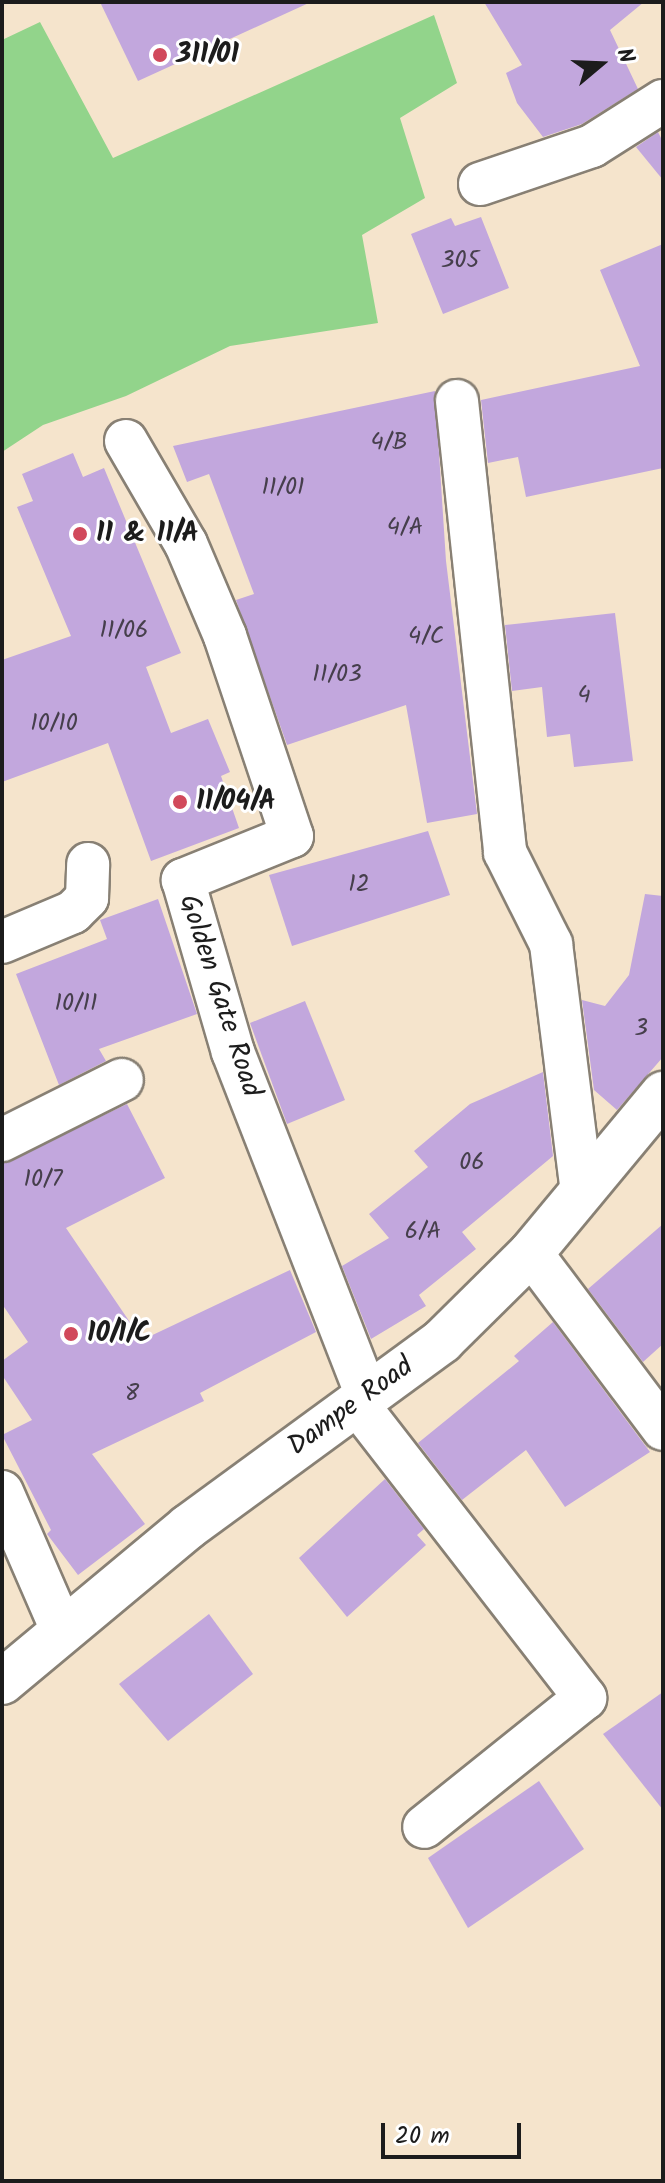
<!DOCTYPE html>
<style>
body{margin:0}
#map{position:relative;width:665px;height:2183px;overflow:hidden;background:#f5e4cc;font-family:Kalam,sans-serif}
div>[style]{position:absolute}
.green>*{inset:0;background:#92d48b}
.building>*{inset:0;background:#c2a7dd}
.roads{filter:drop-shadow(2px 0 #888074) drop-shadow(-2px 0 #888074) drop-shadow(0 2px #888074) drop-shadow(0 -2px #888074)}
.minor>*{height:42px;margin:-21px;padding:0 21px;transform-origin:21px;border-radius:21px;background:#fff}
.tertiary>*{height:44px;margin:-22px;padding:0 22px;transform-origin:22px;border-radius:22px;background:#fff}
.dots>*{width:22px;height:22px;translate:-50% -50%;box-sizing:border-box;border:4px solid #fff;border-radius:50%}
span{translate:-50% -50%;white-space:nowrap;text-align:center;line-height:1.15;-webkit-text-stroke:6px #fff;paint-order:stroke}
.number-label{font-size:24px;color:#463f4c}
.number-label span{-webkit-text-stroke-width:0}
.poi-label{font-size:28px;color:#1c1c1c;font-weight:700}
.left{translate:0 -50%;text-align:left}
.street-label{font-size:28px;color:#1c1c1c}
.frame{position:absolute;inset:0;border:4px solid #1c1c1c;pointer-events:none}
.north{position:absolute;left:561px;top:24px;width:80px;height:80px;-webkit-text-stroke:6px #fff;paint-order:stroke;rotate:71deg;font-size:22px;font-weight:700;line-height:32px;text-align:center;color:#1c1c1c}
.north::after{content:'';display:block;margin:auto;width:28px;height:36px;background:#1c1c1c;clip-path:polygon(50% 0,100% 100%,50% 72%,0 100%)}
.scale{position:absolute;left:381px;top:2123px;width:140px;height:36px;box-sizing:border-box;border:4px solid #1c1c1c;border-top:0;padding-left:10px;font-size:24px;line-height:28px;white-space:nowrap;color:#1c1c1c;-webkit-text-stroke:6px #fff;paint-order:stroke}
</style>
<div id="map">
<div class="green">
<div style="clip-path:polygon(434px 15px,457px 83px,400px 118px,425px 198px,362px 235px,378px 323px,230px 346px,126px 396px,43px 425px,2px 452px,2px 40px,40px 22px,113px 158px)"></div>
</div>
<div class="building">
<div style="clip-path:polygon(100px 2px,311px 2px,138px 81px)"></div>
<div style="clip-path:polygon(484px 2px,644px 2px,610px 30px,638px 89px,582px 124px,543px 137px,517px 103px,506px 73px,522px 65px)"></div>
<div style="clip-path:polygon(658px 132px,663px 142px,663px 180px,636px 147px)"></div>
<div style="clip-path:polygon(481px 217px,509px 288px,443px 314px,411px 234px,451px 218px,455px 226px)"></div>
<div style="clip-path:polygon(663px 244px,663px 468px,526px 497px,518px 457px,488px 463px,481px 400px,640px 366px,600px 270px)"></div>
<div style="clip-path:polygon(435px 391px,446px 561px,477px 814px,427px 823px,406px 705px,287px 745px,236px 600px,254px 594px,209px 474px,187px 482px,173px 446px)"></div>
<div style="clip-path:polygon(73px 453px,83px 477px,104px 468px,181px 653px,146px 667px,171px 733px,208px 719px,230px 772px,221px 776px,239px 828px,151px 861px,108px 743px,2px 782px,2px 660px,71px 636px,17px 507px,33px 501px,22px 474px)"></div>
<div style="clip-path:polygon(615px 613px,633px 761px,574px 767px,570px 734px,547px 737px,542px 687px,512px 691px,505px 625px)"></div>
<div style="clip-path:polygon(428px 831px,450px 895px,292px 946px,269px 875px)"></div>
<div style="clip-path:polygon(645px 894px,663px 896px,663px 1057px,617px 1110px,594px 1090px,582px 1000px,605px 1006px,629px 975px)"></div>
<div style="clip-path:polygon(158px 899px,197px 1014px,99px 1049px,106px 1061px,59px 1085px,16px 974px,107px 939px,100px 920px)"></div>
<div style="clip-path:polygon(305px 1001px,345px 1100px,287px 1124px,250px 1023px)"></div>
<div style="clip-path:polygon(543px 1072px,553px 1156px,462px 1232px,476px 1249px,419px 1295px,426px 1306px,371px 1339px,342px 1266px,389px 1238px,369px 1214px,428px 1167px,414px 1151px,470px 1104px)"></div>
<div style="clip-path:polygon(127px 1104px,165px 1178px,66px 1228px,142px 1340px,290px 1270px,316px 1332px,200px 1393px,204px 1401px,92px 1454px,145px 1524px,78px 1575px,47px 1534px,51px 1530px,2px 1435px,32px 1420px,2px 1375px,2px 1361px,28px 1342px,2px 1304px,2px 1164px)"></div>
<div style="clip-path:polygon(663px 1224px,663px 1344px,643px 1362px,588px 1289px)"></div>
<div style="clip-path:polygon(553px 1322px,650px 1452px,565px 1507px,526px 1450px,462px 1500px,418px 1443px,519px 1361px,514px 1356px)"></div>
<div style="clip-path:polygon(385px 1479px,424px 1529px,417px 1535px,426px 1545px,347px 1617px,299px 1558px)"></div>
<div style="clip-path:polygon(209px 1614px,253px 1674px,168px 1741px,119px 1684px)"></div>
<div style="clip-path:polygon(663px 1692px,663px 1810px,603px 1734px)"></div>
<div style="clip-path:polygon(539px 1781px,584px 1849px,468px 1928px,428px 1858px)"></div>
</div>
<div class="roads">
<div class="minor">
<div style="left:480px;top:184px;width:118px;rotate:-18.7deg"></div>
<div style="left:592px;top:146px;width:84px;rotate:-32.4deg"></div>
<div style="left:457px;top:401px;width:454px;rotate:83.9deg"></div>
<div style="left:505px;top:852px;width:103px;rotate:63.4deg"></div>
<div style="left:551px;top:944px;width:250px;rotate:82.9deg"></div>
<div style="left:126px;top:441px;width:119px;rotate:59.8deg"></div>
<div style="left:186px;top:544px;width:100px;rotate:67deg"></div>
<div style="left:225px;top:636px;width:211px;rotate:71.5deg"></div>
<div style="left:292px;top:836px;width:118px;rotate:158deg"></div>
<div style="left:183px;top:880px;width:179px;rotate:73.8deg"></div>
<div style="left:233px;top:1052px;width:371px;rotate:68.7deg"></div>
<div style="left:2px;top:942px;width:77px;rotate:-22.9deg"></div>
<div style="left:73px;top:912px;width:20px;rotate:-45deg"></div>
<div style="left:87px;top:898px;width:34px;rotate:-88deg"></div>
<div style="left:2px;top:1140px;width:134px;rotate:-26.6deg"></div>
<div style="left:531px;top:1253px;width:220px;rotate:53.1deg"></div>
<div style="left:358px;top:1405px;width:371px;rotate:52.2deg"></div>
<div style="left:585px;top:1698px;width:206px;rotate:141.3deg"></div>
<div style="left:2px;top:1492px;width:150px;rotate:66.5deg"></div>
</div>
<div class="tertiary">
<div style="left:2px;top:1682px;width:242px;rotate:-39.8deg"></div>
<div style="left:188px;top:1527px;width:315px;rotate:-36.2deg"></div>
<div style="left:442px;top:1341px;width:125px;rotate:-44.7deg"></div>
<div style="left:531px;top:1253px;width:207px;rotate:-50.3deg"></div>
</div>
</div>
<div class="dots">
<div style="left:160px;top:55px;background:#d1495b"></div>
<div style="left:80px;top:534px;background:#d1495b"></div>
<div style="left:180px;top:802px;background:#d1495b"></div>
<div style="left:71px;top:1334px;background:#d1495b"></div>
</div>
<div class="number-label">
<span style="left:460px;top:261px">305</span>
<span style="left:389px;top:443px">4/B</span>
<span style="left:283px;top:488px">11/01</span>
<span style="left:405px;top:528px">4/A</span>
<span style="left:124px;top:631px">11/06</span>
<span style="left:426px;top:637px">4/C</span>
<span style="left:337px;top:675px">11/03</span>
<span style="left:584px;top:696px">4</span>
<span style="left:54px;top:724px">10/10</span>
<span style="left:359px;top:885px">12</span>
<span style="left:76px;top:1004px">10/11</span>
<span style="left:641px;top:1029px">3</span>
<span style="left:472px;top:1163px">06</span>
<span style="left:43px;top:1180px">10/7</span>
<span style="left:423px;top:1232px">6/A</span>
<span style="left:132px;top:1394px">8</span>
</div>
<div class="poi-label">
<span class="left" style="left:176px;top:55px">311/01</span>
<span class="left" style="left:96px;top:534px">11 &amp; 11/A</span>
<span class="left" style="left:196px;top:802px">11/04/A</span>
<span class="left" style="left:87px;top:1334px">10/1/C</span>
</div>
<div class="street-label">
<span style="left:219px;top:996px;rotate:72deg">Golden Gate Road</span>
<span style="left:351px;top:1407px;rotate:-36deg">Dampe Road</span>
</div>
<div class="frame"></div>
<div class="north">N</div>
<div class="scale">20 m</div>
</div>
